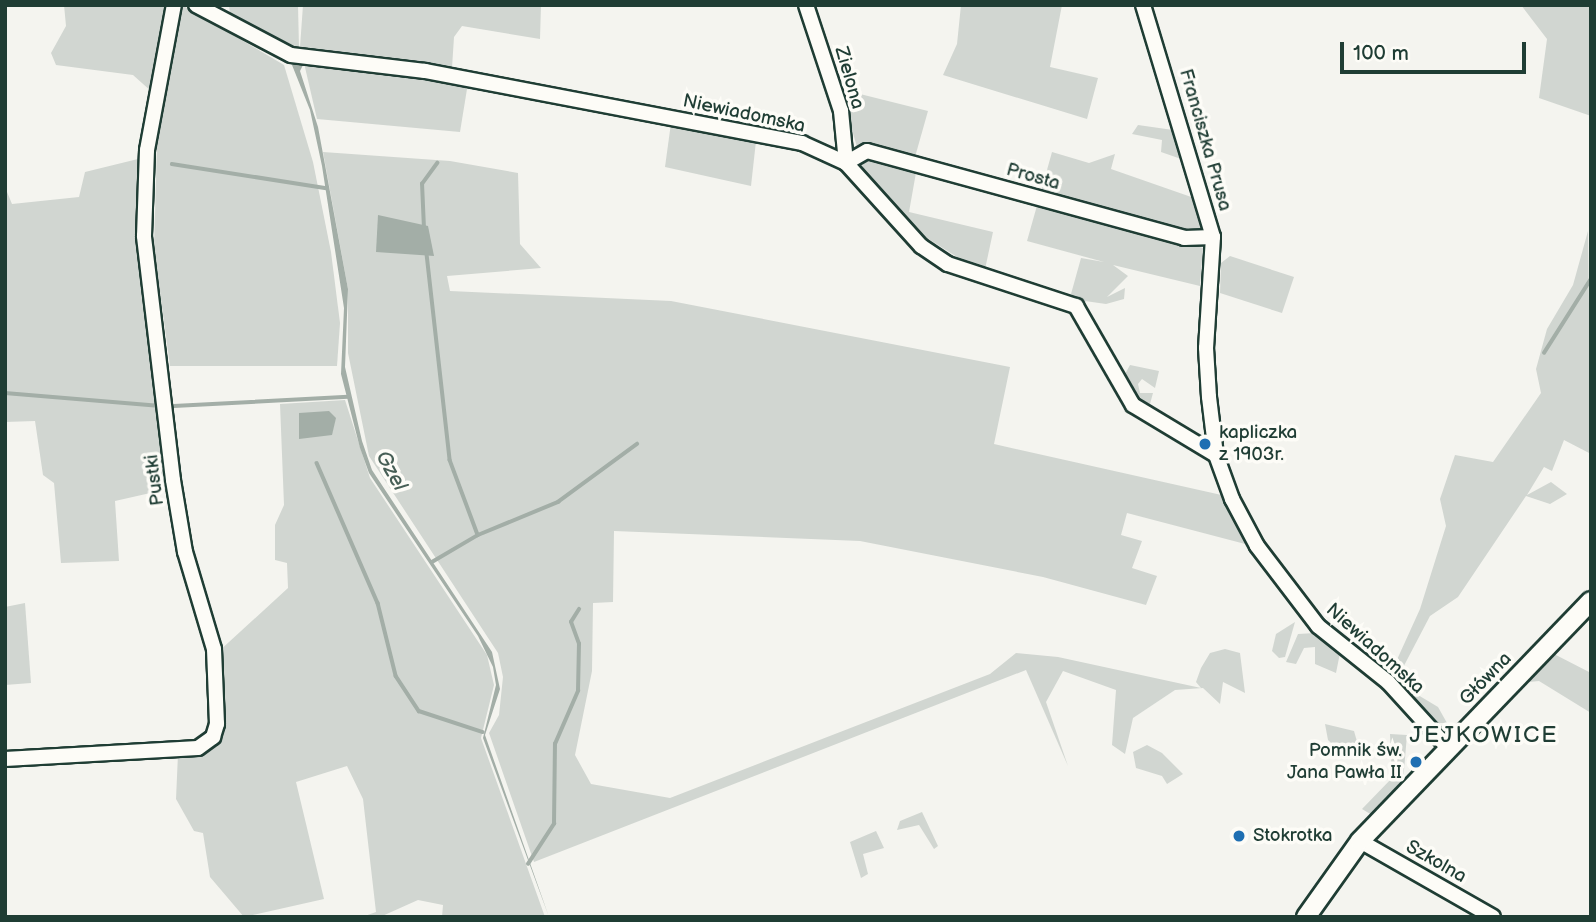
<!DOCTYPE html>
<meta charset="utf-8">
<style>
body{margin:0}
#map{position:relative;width:1596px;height:922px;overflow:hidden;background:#f4f4ef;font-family:"Balsamiq Sans",sans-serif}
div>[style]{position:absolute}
.green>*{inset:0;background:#d1d6d1}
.water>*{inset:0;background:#a3aea7}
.stream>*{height:3.5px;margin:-1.75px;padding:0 1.75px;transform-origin:1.75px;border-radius:1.75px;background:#a3aea7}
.roads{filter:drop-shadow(2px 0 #1f3d34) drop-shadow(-2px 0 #1f3d34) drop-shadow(0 2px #1f3d34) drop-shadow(0 -2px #1f3d34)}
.minor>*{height:14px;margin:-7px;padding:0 7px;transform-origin:7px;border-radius:7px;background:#fdfcf7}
.tertiary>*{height:18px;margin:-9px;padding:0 9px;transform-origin:9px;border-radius:9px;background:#fdfcf7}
.dots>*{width:19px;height:19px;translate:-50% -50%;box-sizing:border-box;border:4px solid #fdfcf7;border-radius:50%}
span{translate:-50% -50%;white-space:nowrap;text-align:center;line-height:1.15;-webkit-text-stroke:7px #fdfcf7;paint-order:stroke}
.street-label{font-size:19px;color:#1f3d34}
.poi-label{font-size:19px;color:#1f3d34}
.left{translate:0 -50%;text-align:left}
.right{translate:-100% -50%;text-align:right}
.water-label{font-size:21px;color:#475f56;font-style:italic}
.quarter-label{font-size:23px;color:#1f3d34;letter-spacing:2px}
.frame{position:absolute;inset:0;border:7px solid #1f3d34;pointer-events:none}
.scale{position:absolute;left:1340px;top:42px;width:186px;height:32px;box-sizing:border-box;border:4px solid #1f3d34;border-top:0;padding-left:9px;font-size:21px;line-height:24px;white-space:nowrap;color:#1f3d34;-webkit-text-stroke:5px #fdfcf7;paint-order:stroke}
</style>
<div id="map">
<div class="green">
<div style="clip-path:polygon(64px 5px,166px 5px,152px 92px,133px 75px,56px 65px,51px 53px,66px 26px)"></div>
<div style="clip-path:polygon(182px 5px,284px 65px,313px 162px,331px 252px,340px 323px,337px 366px,170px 366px,154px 247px,157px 146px)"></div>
<div style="clip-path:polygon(229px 5px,298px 5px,299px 48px,230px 15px)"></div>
<div style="clip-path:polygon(303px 5px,541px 5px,540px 39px,462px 26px,454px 37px,452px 68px,314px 54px,300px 47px)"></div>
<div style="clip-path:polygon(961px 5px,1062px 5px,1050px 67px,1098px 78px,1087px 119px,943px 75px,957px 44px)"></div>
<div style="clip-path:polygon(1521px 5px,1591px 5px,1591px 116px,1539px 98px,1547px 39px)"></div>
<div style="clip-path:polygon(304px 63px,460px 83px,467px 89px,460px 132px,317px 119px)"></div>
<div style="clip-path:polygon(840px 89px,928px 111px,915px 157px,857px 147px)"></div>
<div style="clip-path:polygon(671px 123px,756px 141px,751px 186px,665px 167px)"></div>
<div style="clip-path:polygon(1138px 125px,1173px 130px,1184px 160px,1161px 152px,1162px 140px,1132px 134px)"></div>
<div style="clip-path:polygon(323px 152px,450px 161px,518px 173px,520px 244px,541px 268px,447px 276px,450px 291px,671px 301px,1010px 367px,994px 444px,1226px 496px,1249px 545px,1127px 513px,1121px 535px,1142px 541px,1132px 568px,1157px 576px,1146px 605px,1043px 577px,860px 541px,614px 531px,613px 602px,593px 603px,592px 671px,575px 755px,591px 784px,670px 798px,990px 674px,1016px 653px,1058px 657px,1201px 688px,1196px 682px,1201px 668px,1210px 653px,1225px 649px,1240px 653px,1245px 693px,1223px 682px,1220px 704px,1203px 688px,1175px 690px,1133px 718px,1125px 754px,1112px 745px,1116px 690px,1063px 671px,1046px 702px,1068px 766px,1026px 670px,534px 862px,489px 733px,499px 715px,503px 677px,498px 653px,369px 456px,348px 353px,348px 289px)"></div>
<div style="clip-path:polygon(1052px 152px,1089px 163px,1115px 154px,1111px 169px,1197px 199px,1204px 234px,1189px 235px,1040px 195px)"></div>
<div style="clip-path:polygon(864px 153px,917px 167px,909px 212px,993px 232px,984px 274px,919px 233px,861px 175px)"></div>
<div style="clip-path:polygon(142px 158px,168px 489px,115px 501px,119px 561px,61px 563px,54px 483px,43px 475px,35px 421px,5px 422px,5px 187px,12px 204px,79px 197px,85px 172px)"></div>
<div style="clip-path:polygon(1038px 202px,1203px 248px,1200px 286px,1113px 265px,1128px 276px,1107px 297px,1125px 288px,1124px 299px,1106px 304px,1078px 300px,1071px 294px,1081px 258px,1104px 262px,1027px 241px)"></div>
<div style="clip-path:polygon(1588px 231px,1591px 454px,1564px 440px,1552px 471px,1544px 467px,1527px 495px,1551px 482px,1567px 494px,1550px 504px,1526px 496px,1458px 597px,1430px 616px,1397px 679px,1390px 675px,1420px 609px,1446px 526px,1440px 499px,1455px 455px,1493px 462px,1541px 393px,1536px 369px,1547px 329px,1573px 285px)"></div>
<div style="clip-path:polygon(1230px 256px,1294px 277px,1282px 313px,1220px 293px,1221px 263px)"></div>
<div style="clip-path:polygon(1130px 365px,1159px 371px,1155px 388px,1142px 379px,1138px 384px,1140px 393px,1153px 393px,1150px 404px,1140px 400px,1124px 376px)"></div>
<div style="clip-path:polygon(345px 400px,370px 478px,487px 655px,494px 685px,481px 738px,545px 917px,442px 917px,443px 905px,418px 900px,380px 917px,362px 917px,376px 912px,363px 799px,347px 766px,296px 782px,324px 899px,244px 917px,210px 877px,203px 833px,194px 831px,176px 799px,178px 754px,221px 740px,217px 653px,288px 588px,287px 563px,275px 560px,275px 525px,284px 505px,280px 404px)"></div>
<div style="clip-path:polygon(25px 603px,31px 683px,5px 685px,5px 607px)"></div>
<div style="clip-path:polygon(1295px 622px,1285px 657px,1279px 658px,1272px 651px,1276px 634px)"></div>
<div style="clip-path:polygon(1315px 633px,1340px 653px,1336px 673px,1315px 664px,1315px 647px,1304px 648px,1296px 664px,1286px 662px,1298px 634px)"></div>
<div style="clip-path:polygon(1554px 654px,1591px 673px,1591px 713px,1539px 681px,1529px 682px,1529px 674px)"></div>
<div style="clip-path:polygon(1398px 683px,1438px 707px,1447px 723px,1433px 723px)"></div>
<div style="clip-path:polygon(1325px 724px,1354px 731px,1358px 745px,1344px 755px,1328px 740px)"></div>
<div style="clip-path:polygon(1390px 734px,1407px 735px,1403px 782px,1372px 815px,1362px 809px,1392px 778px)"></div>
<div style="clip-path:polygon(1147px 745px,1162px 753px,1183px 774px,1167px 784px,1162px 776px,1136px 768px,1133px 752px)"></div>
<div style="clip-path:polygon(922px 812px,938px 846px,934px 849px,919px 825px,897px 830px,900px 821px)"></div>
<div style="clip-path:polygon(876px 831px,884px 848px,863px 854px,868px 874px,861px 878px,850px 842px)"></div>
</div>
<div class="water">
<div style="clip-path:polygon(304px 63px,300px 71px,318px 127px,348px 289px,345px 367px,362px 441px,372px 470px,492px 652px,500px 689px,485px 735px,549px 917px,483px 738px,496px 685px,493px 667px,478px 636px,369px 473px,360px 448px,341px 374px,344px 308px,322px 166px,310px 110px,292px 65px)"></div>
<div style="clip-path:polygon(378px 215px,428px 226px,434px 256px,376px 252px)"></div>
<div style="clip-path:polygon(329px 411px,336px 418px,332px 435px,299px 439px,299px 413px)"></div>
</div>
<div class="stream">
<div style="left:172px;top:164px;width:156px;rotate:8.9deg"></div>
<div style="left:424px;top:229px;width:45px;rotate:-92.5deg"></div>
<div style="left:422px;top:184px;width:26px;rotate:-54deg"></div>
<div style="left:427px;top:254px;width:207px;rotate:83.6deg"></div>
<div style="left:450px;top:460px;width:80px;rotate:69.5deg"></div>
<div style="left:1544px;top:353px;width:88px;rotate:-57.6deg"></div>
<div style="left:5px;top:393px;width:156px;rotate:4.8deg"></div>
<div style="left:174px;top:406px;width:174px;rotate:-3deg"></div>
<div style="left:317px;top:463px;width:153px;rotate:66.5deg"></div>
<div style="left:378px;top:603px;width:75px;rotate:76.1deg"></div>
<div style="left:396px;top:676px;width:42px;rotate:56.7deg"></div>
<div style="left:419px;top:711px;width:67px;rotate:18.2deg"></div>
<div style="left:432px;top:562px;width:53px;rotate:-30.4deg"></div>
<div style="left:478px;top:535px;width:87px;rotate:-22.4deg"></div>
<div style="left:558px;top:502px;width:98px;rotate:-36.3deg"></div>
<div style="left:528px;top:864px;width:48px;rotate:-57deg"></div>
<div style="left:554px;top:824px;width:80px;rotate:-89.3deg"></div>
<div style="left:555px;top:744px;width:58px;rotate:-66.5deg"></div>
<div style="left:578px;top:691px;width:47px;rotate:-88.8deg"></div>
<div style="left:579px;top:644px;width:23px;rotate:-110deg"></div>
<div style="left:571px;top:622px;width:15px;rotate:-58deg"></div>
</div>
<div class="roads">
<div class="minor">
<div style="left:196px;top:5px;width:107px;rotate:27.8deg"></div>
<div style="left:291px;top:55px;width:135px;rotate:6.8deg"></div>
<div style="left:425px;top:71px;width:384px;rotate:10.8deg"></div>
<div style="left:802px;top:143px;width:48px;rotate:24.4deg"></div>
<div style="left:846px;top:163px;width:112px;rotate:47.9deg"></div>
<div style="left:921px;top:246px;width:32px;rotate:34deg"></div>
<div style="left:948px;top:264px;width:135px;rotate:18.2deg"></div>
<div style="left:1076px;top:306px;width:114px;rotate:60.1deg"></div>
<div style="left:1133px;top:405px;width:97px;rotate:31.1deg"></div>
<div style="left:806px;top:5px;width:112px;rotate:71.7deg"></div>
<div style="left:841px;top:111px;width:52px;rotate:84.5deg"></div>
<div style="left:846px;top:163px;width:24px;rotate:-30deg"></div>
<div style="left:867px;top:151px;width:329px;rotate:15.3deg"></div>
<div style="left:1184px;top:238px;width:29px;rotate:-2deg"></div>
<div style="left:1143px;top:5px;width:242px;rotate:73.2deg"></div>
<div style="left:1213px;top:237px;width:111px;rotate:93.6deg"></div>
<div style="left:1206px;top:348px;width:49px;rotate:86.5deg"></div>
<div style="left:1209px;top:397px;width:58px;rotate:83.1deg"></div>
<div style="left:1216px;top:455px;width:47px;rotate:70deg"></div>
<div style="left:1232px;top:499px;width:53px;rotate:62deg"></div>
<div style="left:1257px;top:546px;width:101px;rotate:52.7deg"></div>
<div style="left:1318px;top:626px;width:90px;rotate:38.7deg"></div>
<div style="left:1388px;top:682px;width:89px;rotate:47.7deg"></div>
<div style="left:5px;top:759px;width:193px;rotate:-3.3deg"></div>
<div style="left:198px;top:748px;width:19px;rotate:-36deg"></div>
<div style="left:213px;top:737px;width:14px;rotate:-73deg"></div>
<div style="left:217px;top:724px;width:75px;rotate:-92.3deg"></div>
<div style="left:214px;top:649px;width:101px;rotate:-106.6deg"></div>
<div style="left:185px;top:552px;width:73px;rotate:-99.5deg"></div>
<div style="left:173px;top:480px;width:246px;rotate:-96.8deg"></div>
<div style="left:144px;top:236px;width:86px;rotate:-88deg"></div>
<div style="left:147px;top:150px;width:147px;rotate:-79.5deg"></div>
<div style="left:1360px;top:841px;width:153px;rotate:29.7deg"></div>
</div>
<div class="tertiary">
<div style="left:1306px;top:917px;width:93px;rotate:-54.6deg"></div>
<div style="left:1360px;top:841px;width:333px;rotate:-46.1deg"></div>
</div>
</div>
<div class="dots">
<div style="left:1205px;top:444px;background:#1f6fb2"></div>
<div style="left:1416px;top:762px;background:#1f6fb2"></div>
<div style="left:1239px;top:836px;background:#1f6fb2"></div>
</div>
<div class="street-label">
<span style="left:849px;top:78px;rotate:74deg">Zielona</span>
<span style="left:744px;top:114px;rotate:12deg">Niewiadomska</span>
<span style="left:1205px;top:140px;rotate:74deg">Franciszka Prusa</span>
<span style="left:1033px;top:177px;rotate:16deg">Prosta</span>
<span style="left:155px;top:480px;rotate:-97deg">Pustki</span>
<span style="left:1375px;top:649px;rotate:42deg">Niewiadomska</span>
<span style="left:1486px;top:679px;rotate:-46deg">Główna</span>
<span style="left:1436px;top:862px;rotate:30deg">Szkolna</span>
</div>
<div class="poi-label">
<span class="left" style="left:1219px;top:444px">kapliczka<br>z 1903r.</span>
<span class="right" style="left:1402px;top:762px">Pomnik św.<br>Jana Pawła II</span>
<span class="left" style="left:1253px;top:836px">Stokrotka</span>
</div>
<div class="water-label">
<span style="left:391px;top:471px;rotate:61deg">Gzel</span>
</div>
<div class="quarter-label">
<span style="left:1484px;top:735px">JEJKOWICE</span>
</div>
<div class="frame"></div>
<div class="scale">100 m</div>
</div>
